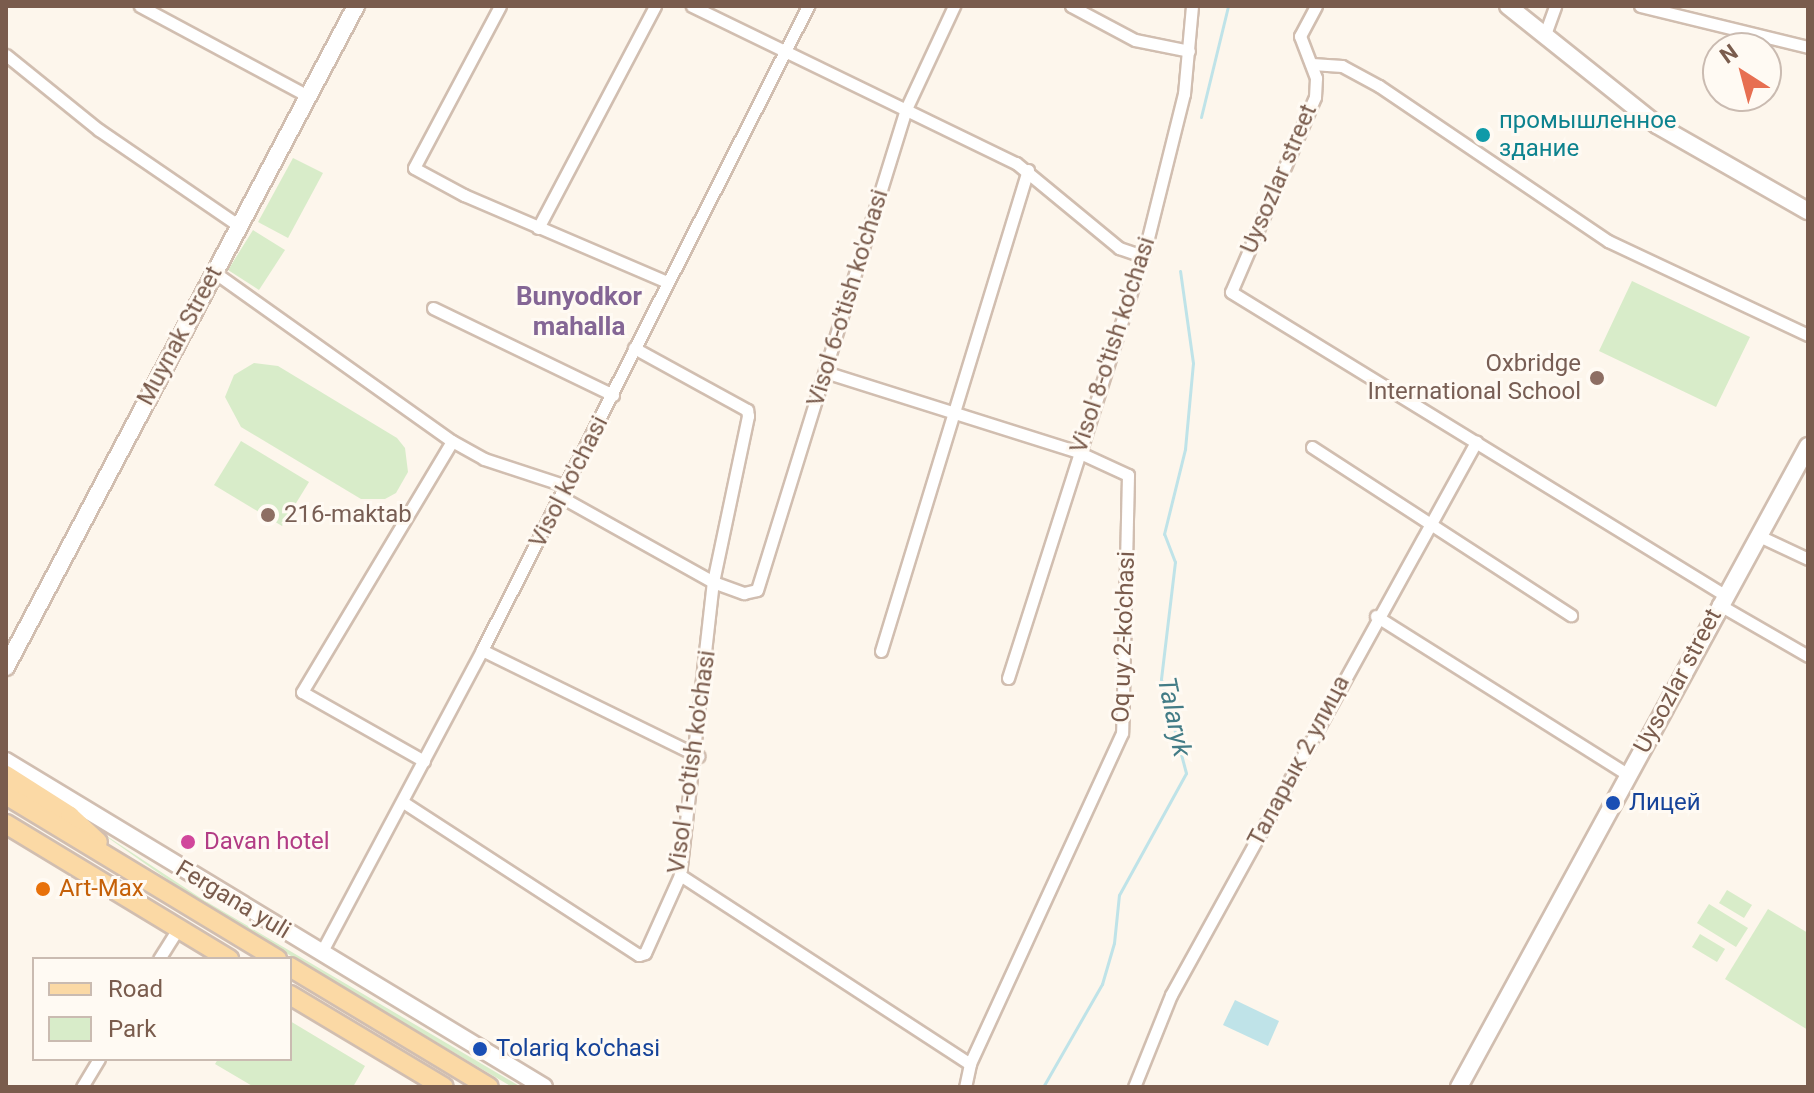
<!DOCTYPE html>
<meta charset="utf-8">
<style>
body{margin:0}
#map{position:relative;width:1814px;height:1093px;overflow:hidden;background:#fdf6ec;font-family:Roboto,sans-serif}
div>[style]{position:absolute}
.green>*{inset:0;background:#d8ecc9}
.water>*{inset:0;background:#bfe3e8}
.stream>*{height:3px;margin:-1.5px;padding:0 1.5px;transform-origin:1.5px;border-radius:1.5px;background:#bfe3e8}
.roads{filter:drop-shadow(2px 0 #d1beb0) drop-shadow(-2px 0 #d1beb0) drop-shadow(0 2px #d1beb0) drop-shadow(0 -2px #d1beb0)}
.street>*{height:11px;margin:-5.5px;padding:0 5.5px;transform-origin:5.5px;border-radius:5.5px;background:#fff}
.secondary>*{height:16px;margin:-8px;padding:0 8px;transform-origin:8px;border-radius:8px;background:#fff}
.primary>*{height:18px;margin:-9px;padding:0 9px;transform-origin:9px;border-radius:9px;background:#fbd9a5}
.dots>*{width:22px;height:22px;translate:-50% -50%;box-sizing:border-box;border:4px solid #fffaf3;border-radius:50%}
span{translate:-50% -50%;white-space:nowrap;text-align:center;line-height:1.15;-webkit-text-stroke:6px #fffaf3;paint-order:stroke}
.culture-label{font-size:24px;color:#0d838f}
.left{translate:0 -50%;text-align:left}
.street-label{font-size:24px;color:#7a5c4d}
.education-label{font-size:24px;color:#785e54}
.right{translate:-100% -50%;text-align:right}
.transit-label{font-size:24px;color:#164399}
.hotel-label{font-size:24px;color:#b23c85}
.food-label{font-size:24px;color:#c56008}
.neighbourhood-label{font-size:26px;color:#846695;font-weight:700}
.water-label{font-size:26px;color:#437c86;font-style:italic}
.frame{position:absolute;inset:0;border:8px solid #7a5c4d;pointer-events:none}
.legend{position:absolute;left:32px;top:957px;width:260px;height:104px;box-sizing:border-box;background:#fffaf3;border:2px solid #cabbb1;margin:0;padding:10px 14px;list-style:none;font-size:24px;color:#7a5c4d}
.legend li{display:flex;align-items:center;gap:16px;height:40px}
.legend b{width:40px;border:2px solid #cabbb1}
.north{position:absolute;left:1702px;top:32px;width:80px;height:80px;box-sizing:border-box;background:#fffaf3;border:2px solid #cabbb1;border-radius:50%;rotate:324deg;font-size:22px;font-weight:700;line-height:32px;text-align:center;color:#7a5c4d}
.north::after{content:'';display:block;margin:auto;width:28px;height:36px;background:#e76f51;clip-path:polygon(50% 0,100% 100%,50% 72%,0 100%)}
</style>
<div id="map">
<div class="green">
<div style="clip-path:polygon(293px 158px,323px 173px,288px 238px,258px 222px)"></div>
<div style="clip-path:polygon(253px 230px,285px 250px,259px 290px,228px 270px)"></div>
<div style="clip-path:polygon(1632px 281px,1750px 337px,1716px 407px,1599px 351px)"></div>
<div style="clip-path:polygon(254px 363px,278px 366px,397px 438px,405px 448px,408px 472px,396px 493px,385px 499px,361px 499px,241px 427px,225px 397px,234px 375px)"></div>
<div style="clip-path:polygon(241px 441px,309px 482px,282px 526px,214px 485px)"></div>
<div style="clip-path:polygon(84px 821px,202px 899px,521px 1087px,512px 1087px,200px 902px)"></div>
<div style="clip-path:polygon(1727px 890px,1752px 905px,1744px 918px,1719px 903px)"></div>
<div style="clip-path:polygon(1709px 904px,1748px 928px,1736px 947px,1697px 923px)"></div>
<div style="clip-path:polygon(1768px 909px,1808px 933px,1808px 1030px,1725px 979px)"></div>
<div style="clip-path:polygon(1700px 934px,1725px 949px,1717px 962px,1692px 947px)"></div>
<div style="clip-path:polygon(290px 1021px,365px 1066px,353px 1087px,254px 1087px,215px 1064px,218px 1059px,290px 1059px)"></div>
</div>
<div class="water">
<div style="clip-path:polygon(1235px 1000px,1279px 1021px,1268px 1046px,1223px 1025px)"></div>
</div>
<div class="stream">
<div style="left:1201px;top:117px;width:114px;rotate:-76.3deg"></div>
<div style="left:1043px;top:1087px;width:119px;rotate:-60.2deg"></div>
<div style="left:1102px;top:984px;width:43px;rotate:-73.7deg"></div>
<div style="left:1114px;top:943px;width:48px;rotate:-84.1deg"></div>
<div style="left:1119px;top:895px;width:139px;rotate:-61.2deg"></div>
<div style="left:1186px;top:773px;width:97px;rotate:-104.9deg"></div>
<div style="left:1161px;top:679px;width:118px;rotate:-83.2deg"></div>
<div style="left:1175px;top:562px;width:30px;rotate:-111deg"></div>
<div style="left:1164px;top:534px;width:88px;rotate:-76.1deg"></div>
<div style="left:1185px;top:449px;width:86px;rotate:-84.7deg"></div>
<div style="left:1193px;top:363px;width:93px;rotate:-98deg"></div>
</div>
<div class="roads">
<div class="street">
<div style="left:140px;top:6px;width:191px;rotate:28.2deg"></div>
<div style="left:500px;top:6px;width:183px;rotate:118deg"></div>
<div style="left:414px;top:168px;width:57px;rotate:28.4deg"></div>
<div style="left:464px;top:195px;width:219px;rotate:23.2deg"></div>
<div style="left:692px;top:6px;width:360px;rotate:25.9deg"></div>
<div style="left:1016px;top:163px;width:134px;rotate:39.5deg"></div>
<div style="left:1119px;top:248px;width:24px;rotate:19deg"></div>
<div style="left:1071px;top:6px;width:72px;rotate:28deg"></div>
<div style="left:1135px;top:40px;width:55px;rotate:11.5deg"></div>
<div style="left:1316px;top:6px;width:34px;rotate:118deg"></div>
<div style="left:1300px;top:36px;width:45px;rotate:69.1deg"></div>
<div style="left:1316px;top:78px;width:19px;rotate:93deg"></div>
<div style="left:1315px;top:97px;width:212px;rotate:113.3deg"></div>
<div style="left:1231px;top:292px;width:577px;rotate:31.54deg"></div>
<div style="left:1640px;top:6px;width:173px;rotate:13.7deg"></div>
<div style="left:1544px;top:37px;width:33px;rotate:-70deg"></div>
<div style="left:6px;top:55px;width:119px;rotate:38.9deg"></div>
<div style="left:99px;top:130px;width:170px;rotate:34.4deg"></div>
<div style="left:1312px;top:64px;width:30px;rotate:4deg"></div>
<div style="left:1342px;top:66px;width:42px;rotate:28.4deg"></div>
<div style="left:1379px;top:86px;width:277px;rotate:34.1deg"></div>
<div style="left:1608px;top:241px;width:221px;rotate:25.2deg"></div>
<div style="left:538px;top:228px;width:251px;rotate:-62.2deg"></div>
<div style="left:214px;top:272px;width:292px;rotate:35.4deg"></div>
<div style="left:452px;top:441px;width:37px;rotate:29deg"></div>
<div style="left:484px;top:459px;width:86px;rotate:18.2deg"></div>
<div style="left:433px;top:308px;width:200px;rotate:25.8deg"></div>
<div style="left:825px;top:372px;width:265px;rotate:17.5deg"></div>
<div style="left:1078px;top:452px;width:55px;rotate:24.7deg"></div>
<div style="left:1128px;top:475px;width:258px;rotate:91.3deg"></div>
<div style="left:1122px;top:733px;width:364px;rotate:114.7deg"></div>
<div style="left:970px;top:1064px;width:24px;rotate:102deg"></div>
<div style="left:1312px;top:447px;width:309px;rotate:33deg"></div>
<div style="left:561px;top:497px;width:174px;rotate:29.2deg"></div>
<div style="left:713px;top:582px;width:33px;rotate:20deg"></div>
<div style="left:744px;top:593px;width:13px;rotate:-13deg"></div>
<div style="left:757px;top:590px;width:504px;rotate:-72.79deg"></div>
<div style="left:906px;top:109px;width:114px;rotate:-65deg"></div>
<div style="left:1757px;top:535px;width:56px;rotate:25.2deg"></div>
<div style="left:1718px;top:604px;width:104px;rotate:30deg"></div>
<div style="left:1376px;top:616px;width:298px;rotate:32.2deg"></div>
<div style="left:482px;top:650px;width:241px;rotate:26.1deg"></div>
<div style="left:881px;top:651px;width:503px;rotate:-73.01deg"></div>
<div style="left:1008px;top:678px;width:454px;rotate:-72.3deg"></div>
<div style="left:1146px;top:246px;width:157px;rotate:-76deg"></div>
<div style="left:1184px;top:94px;width:88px;rotate:-84.8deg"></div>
<div style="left:424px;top:761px;width:140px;rotate:-150.5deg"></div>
<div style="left:302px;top:692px;width:292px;rotate:-59.1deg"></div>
<div style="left:403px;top:802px;width:281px;rotate:33deg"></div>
<div style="left:639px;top:955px;width:6px;rotate:-18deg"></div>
<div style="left:645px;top:953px;width:85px;rotate:-65.8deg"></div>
<div style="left:680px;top:875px;width:295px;rotate:-83.6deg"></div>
<div style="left:713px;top:582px;width:170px;rotate:-78.1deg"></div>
<div style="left:748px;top:416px;width:6px;rotate:-99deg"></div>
<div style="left:747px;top:410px;width:129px;rotate:-151.2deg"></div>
<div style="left:680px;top:875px;width:346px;rotate:33.1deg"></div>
<div style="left:321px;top:953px;width:343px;rotate:-62deg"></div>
<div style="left:482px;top:650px;width:722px;rotate:-63.15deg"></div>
<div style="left:159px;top:959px;width:36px;rotate:-58deg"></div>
<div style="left:82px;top:1087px;width:33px;rotate:-59deg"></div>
<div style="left:1134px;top:1087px;width:99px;rotate:-68.1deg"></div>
<div style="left:1171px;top:995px;width:632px;rotate:-61.12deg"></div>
</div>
<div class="secondary">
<div style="left:1508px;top:6px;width:191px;rotate:38.6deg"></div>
<div style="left:1657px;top:125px;width:174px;rotate:29.7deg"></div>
<div style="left:6px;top:667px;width:748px;rotate:-62.1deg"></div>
<div style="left:6px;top:761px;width:629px;rotate:31.21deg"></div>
<div style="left:1459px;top:1087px;width:730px;rotate:-61.43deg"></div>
</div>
<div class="primary">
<div style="left:6px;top:775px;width:76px;rotate:32.6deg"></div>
<div style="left:70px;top:816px;width:38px;rotate:43deg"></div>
<div style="left:6px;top:795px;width:317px;rotate:31.2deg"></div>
<div style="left:6px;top:824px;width:261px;rotate:31.2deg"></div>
<div style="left:290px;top:967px;width:232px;rotate:31.1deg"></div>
<div style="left:290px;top:995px;width:179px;rotate:30.9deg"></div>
</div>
</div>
<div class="dots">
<div style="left:1483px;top:135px;background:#0f9aa8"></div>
<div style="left:1597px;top:378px;background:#8d6e63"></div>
<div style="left:268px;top:515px;background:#8d6e63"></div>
<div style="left:1613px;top:803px;background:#1a4fb4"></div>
<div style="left:188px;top:842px;background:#d1479c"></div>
<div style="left:43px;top:889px;background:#e8710a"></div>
<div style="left:480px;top:1049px;background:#1a4fb4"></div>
</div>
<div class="culture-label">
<span class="left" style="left:1499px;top:135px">промышленное<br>здание</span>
</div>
<div class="street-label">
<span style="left:1279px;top:179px;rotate:-67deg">Uysozlar street</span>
<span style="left:848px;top:298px;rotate:-73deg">Visol 6-o'tish ko'chasi</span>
<span style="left:180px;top:336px;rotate:-62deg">Muynak Street</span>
<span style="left:1113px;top:345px;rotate:-72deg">Visol 8-o'tish ko'chasi</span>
<span style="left:569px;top:482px;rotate:-63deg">Visol ko'chasi</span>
<span style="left:1124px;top:637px;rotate:-88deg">Oq uy 2-ko'chasi</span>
<span style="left:1678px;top:681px;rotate:-62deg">Uysozlar street</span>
<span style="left:1299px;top:761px;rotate:-62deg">Таларык 2 улица</span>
<span style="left:692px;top:762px;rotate:-82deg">Visol 1-o'tish ko'chasi</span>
<span style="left:233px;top:900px;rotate:31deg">Fergana yuli</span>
</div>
<div class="education-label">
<span class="right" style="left:1581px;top:378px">Oxbridge<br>International School</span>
<span class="left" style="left:284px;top:515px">216-maktab</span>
</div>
<div class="transit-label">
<span class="left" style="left:1629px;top:803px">Лицей</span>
<span class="left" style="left:496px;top:1049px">Tolariq ko'chasi</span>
</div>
<div class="hotel-label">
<span class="left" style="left:204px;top:842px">Davan hotel</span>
</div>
<div class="food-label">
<span class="left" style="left:59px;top:889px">Art-Max</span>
</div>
<div class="neighbourhood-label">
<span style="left:579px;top:312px">Bunyodkor<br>mahalla</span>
</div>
<div class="water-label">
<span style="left:1174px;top:717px;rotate:78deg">Talaryk</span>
</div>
<div class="frame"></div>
<ul class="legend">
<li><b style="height:10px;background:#fbd9a5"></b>Road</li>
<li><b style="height:22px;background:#d8ecc9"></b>Park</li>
</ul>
<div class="north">N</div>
</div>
